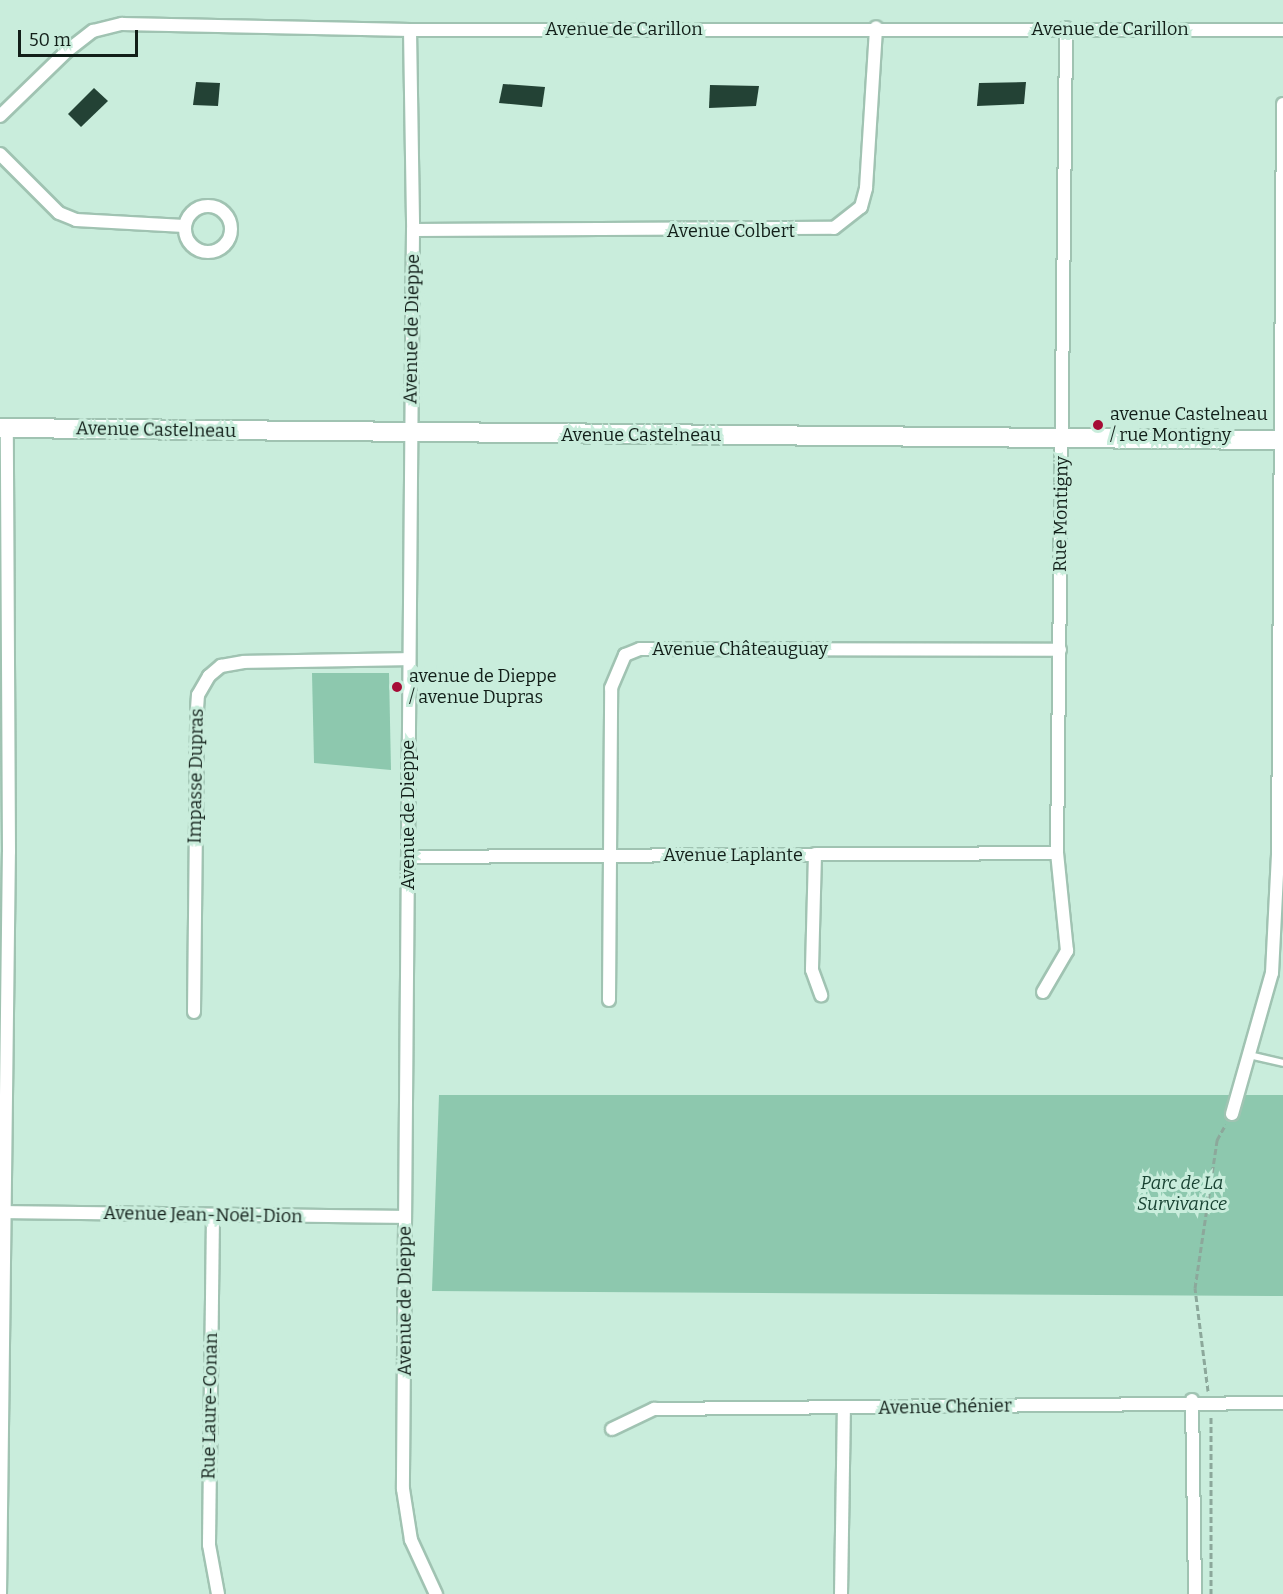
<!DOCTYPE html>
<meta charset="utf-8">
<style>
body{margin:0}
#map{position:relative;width:1283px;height:1594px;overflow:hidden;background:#c9eddc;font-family:Bitter,serif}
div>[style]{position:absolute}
.green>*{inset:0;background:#8dc8ae}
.building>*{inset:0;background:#234235}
.path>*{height:3px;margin-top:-1.5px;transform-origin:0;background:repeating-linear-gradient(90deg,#8ca89b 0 6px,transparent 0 9px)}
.roads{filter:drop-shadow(2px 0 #a0c3b2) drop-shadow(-2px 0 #a0c3b2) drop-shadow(0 2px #a0c3b2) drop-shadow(0 -2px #a0c3b2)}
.lane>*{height:6px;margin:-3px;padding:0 3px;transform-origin:3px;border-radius:3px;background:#fff}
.street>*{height:12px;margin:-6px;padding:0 6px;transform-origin:6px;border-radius:6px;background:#fff}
.street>.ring{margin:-6px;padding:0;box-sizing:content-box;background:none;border:12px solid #fff;border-radius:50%}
.secondary>*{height:18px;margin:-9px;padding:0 9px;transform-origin:9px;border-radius:9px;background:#fff}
.dots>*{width:16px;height:16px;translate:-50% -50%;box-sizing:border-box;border:3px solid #c9eddc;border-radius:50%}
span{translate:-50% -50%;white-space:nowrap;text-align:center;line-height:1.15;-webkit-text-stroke:6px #c9eddc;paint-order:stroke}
.street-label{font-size:18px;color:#121f19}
.poi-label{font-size:18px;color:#121f19}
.left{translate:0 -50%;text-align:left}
.park-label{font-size:18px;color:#194333;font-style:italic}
.scale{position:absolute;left:18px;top:30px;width:120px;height:27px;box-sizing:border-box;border:3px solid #121f19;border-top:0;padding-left:8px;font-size:18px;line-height:21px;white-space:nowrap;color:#121f19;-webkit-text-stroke:4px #c9eddc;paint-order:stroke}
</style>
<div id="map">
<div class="green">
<div style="clip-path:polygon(312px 673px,389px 673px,391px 770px,314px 763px)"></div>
<div style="clip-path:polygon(439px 1095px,1283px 1095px,1283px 1296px,432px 1291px)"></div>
</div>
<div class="building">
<div style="clip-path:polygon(196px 82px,220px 83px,218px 106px,193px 105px)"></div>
<div style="clip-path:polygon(1026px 82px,1024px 104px,977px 106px,979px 83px)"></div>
<div style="clip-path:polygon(503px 84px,545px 87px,542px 107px,499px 103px)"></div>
<div style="clip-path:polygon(710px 85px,759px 86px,756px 106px,709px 108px)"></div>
<div style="clip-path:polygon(94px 88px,108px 101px,81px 127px,68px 114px)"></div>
</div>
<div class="path">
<div style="left:1208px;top:1391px;width:104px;rotate:-97.2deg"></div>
<div style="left:1195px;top:1288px;width:150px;rotate:-81.5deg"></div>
<div style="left:1217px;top:1140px;width:18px;rotate:-61deg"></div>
<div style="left:1211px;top:1594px;width:178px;rotate:-90deg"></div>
</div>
<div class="roads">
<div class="lane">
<div style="left:1249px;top:1055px;width:35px;rotate:13deg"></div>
</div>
<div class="street">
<div style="left:410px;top:30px;width:200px;rotate:89.1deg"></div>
<div style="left:413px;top:230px;width:1259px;rotate:90.46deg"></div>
<div style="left:403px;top:1489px;width:52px;rotate:81.1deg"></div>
<div style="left:411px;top:1540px;width:60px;rotate:65.2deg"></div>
<div style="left:0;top:116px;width:93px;rotate:-44.1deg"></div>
<div style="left:67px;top:51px;width:33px;rotate:-38deg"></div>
<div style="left:93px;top:31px;width:30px;rotate:-14deg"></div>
<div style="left:122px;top:24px;width:288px;rotate:1.2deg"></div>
<div style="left:410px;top:30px;width:873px"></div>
<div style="left:0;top:154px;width:83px;rotate:45deg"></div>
<div style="left:59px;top:213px;width:18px;rotate:22deg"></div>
<div style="left:76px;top:220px;width:108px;rotate:3.2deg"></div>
<div class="ring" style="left:185px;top:206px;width:34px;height:34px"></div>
<div style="left:413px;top:230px;width:421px;rotate:-0.3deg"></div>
<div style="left:834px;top:228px;width:34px;rotate:-38deg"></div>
<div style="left:861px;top:207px;width:20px;rotate:-75deg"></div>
<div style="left:866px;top:188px;width:161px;rotate:-86.4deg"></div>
<div style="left:815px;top:854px;width:116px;rotate:91.5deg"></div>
<div style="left:812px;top:970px;width:27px;rotate:70deg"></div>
<div style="left:408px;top:857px;width:649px;rotate:-0.35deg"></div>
<div style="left:1043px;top:992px;width:48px;rotate:-59.7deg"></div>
<div style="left:1067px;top:951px;width:99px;rotate:-95.8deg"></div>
<div style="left:1057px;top:853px;width:825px;rotate:-89.37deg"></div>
<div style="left:609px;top:1000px;width:312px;rotate:-89.6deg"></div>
<div style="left:611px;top:688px;width:36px;rotate:-67deg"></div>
<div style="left:625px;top:655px;width:16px;rotate:-22deg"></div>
<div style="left:640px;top:649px;width:420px;rotate:0.1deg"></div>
<div style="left:194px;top:1012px;width:303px;rotate:-89.4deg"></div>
<div style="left:197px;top:709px;width:14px;rotate:-86deg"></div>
<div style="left:198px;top:695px;width:22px;rotate:-60deg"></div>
<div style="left:209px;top:676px;width:16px;rotate:-40deg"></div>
<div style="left:221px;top:666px;width:23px;rotate:-10deg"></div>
<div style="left:244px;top:662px;width:165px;rotate:-1deg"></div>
<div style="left:1232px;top:1114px;width:147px;rotate:-74.2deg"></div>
<div style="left:1272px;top:973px;width:119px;rotate:-87.1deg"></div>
<div style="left:1278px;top:854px;width:750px;rotate:-89.62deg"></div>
<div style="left:0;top:1212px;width:405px;rotate:0.7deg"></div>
<div style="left:213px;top:1216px;width:329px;rotate:90.7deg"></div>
<div style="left:209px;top:1545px;width:50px;rotate:79.6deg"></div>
<div style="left:1192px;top:1400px;width:194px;rotate:89.1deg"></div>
<div style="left:612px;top:1429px;width:47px;rotate:-25.5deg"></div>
<div style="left:654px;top:1409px;width:629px;rotate:-0.55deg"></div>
<div style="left:0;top:1594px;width:742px;rotate:-89.31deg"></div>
<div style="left:9px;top:852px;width:424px;rotate:-90.3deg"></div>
<div style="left:841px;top:1594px;width:185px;rotate:-89.1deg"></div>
</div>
<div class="secondary">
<div style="left:0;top:428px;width:1283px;rotate:0.54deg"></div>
</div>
</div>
<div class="dots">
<div style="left:1098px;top:425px;background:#a60c36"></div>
<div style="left:397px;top:687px;background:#a60c36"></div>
</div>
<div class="street-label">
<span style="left:624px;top:29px">Avenue de Carillon</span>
<span style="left:1110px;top:29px">Avenue de Carillon</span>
<span style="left:731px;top:231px">Avenue Colbert</span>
<span style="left:412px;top:329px;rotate:-89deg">Avenue de Dieppe</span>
<span style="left:156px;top:430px;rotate:1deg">Avenue Castelneau</span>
<span style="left:641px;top:435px">Avenue Castelneau</span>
<span style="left:1061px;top:514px;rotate:-89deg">Rue Montigny</span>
<span style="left:740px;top:649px">Avenue Châteauguay</span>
<span style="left:196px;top:776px;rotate:-89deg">Impasse Dupras</span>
<span style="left:408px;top:815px;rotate:-90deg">Avenue de Dieppe</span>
<span style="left:733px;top:855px">Avenue Laplante</span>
<span style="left:203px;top:1215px;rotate:1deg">Avenue Jean-Noël-Dion</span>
<span style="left:405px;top:1301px;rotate:-90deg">Avenue de Dieppe</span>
<span style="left:210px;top:1406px;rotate:-89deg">Rue Laure-Conan</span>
<span style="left:945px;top:1407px;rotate:-1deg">Avenue Chénier</span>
</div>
<div class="poi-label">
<span class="left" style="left:1110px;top:425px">avenue Castelneau<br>/ rue Montigny</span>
<span class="left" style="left:409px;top:687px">avenue de Dieppe<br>/ avenue Dupras</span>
</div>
<div class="park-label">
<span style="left:1182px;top:1194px">Parc de La<br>Survivance</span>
</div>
<div class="scale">50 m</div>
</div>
